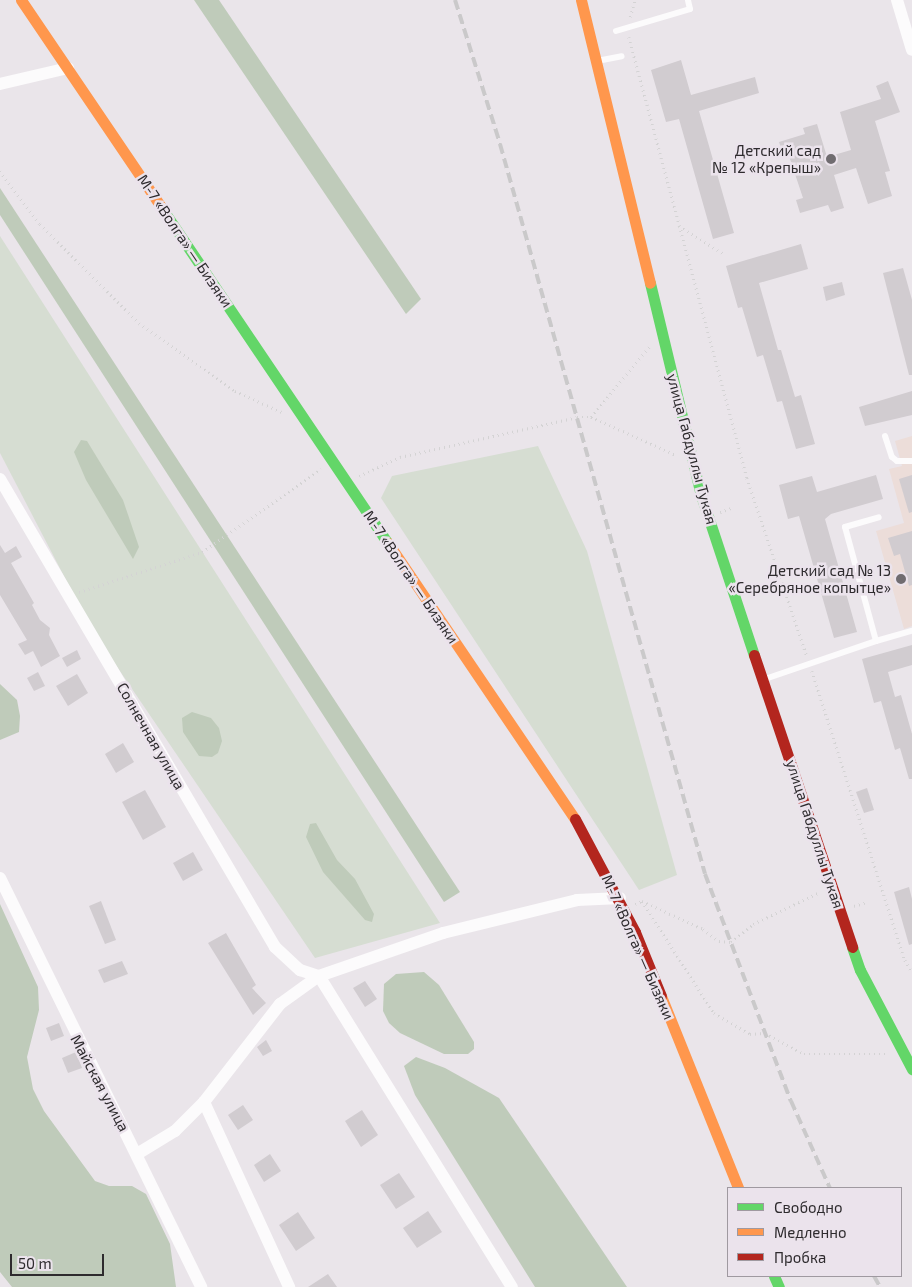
<!DOCTYPE html>
<meta charset="utf-8">
<style>
body{margin:0}
#map{position:relative;width:912px;height:1287px;overflow:hidden;background:#eae5ea;font-family:"Exo 2",sans-serif}
div>[style]{position:absolute}
.education>*{inset:0;background:#ecddd9}
.green>*{inset:0;background:#d6ddd2}
.forest>*{inset:0;background:#bfcbba}
.building>*{inset:0;background:#d1ccd0}
.path>*{height:2.5px;margin-top:-1.25px;transform-origin:0;background:repeating-linear-gradient(90deg,#d4d3d4 0 1px,transparent 0 5px)}
.lane>*{height:6px;margin:-3px;padding:0 3px;transform-origin:3px;border-radius:3px;background:#fcfbfc}
.street>*{height:12px;margin:-6px;padding:0 6px;transform-origin:6px;border-radius:6px;background:#fcfbfc}
.fast>*{height:11px;margin:-5.5px;padding:0 5.5px;transform-origin:5.5px;border-radius:5.5px;background:#63d668}
.slow>*{height:11px;margin:-5.5px;padding:0 5.5px;transform-origin:5.5px;border-radius:5.5px;background:#ff974d}
.jam>*{height:11px;margin:-5.5px;padding:0 5.5px;transform-origin:5.5px;border-radius:5.5px;background:#b3261e}
.rail>*{height:4px;margin-top:-2px;transform-origin:0;background:repeating-linear-gradient(90deg,#cac9ca 0 10px,transparent 0 15px)}
.dots>*{width:14px;height:14px;translate:-50% -50%;box-sizing:border-box;border:2px solid #ebe3ec;border-radius:50%}
span{translate:-50% -50%;white-space:nowrap;text-align:center;line-height:1.15;-webkit-text-stroke:5px #ebe3ec;paint-order:stroke}
.poi-label{font-size:15px;color:#2e2b2e}
.right{translate:-100% -50%;text-align:right}
.street-label{font-size:15px;color:#2e2b2e}
.legend{position:absolute;left:727px;top:1187px;width:175px;height:90px;box-sizing:border-box;background:#ebe3ec;border:1px solid #9f99a0;margin:0;padding:6px 9px;list-style:none;font-size:15px;color:#2e2b2e}
.legend li{display:flex;align-items:center;gap:10px;height:25px}
.legend b{width:25px;border:1px solid #9f99a0}
.scale{position:absolute;left:10px;top:1254px;width:94px;height:22px;box-sizing:border-box;border:2px solid #2e2b2e;border-top:0;padding-left:6px;font-size:15px;line-height:18px;white-space:nowrap;color:#2e2b2e;-webkit-text-stroke:4px #ebe3ec;paint-order:stroke}
</style>
<div id="map">
<div class="education">
<div style="clip-path:polygon(912px 436px,912px 626px,904px 629px,876px 531px,904px 523px,889px 469px,902px 466px,895px 441px)"></div>
</div>
<div class="green">
<div style="clip-path:polygon(0 236px,440px 923px,315px 958px,92px 630px,0 453px)"></div>
<div style="clip-path:polygon(538px 446px,587px 551px,677px 875px,639px 890px,381px 498px,392px 476px)"></div>
</div>
<div class="forest">
<div style="clip-path:polygon(194px 0,219px 0,421px 299px,406px 314px)"></div>
<div style="clip-path:polygon(0 188px,460px 892px,444px 902px,0 215px)"></div>
<div style="clip-path:polygon(81px 440px,87px 441px,123px 500px,139px 547px,133px 559px,86px 480px,74px 452px)"></div>
<div style="clip-path:polygon(0 684px,17px 700px,20px 716px,19px 732px,0 740px)"></div>
<div style="clip-path:polygon(192px 712px,211px 718px,219px 728px,222px 741px,218px 753px,212px 757px,199px 756px,183px 732px,182px 718px)"></div>
<div style="clip-path:polygon(316px 823px,337px 860px,355px 879px,374px 914px,372px 922px,365px 920px,323px 872px,306px 837px,310px 824px)"></div>
<div style="clip-path:polygon(0 904px,38px 987px,39px 1010px,27px 1057px,33px 1089px,44px 1111px,95px 1181px,109px 1186px,132px 1186px,146px 1194px,170px 1244px,176px 1287px,12px 1287px,0 1272px)"></div>
<div style="clip-path:polygon(424px 972px,439px 985px,474px 1042px,474px 1049px,468px 1054px,444px 1054px,400px 1033px,389px 1023px,383px 1011px,384px 984px,396px 974px)"></div>
<div style="clip-path:polygon(416px 1057px,445px 1068px,499px 1098px,627px 1287px,535px 1287px,415px 1095px,404px 1066px)"></div>
</div>
<div class="building">
<div style="clip-path:polygon(681px 60px,691px 95px,755px 77px,759px 93px,699px 111px,734px 233px,713px 239px,679px 119px,666px 122px,651px 70px)"></div>
<div style="clip-path:polygon(888px 81px,900px 112px,875px 121px,890px 171px,885px 172px,892px 196px,868px 204px,856px 168px,834px 175px,844px 208px,831px 212px,828px 205px,800px 213px,796px 200px,803px 198px,788px 153px,783px 154px,779px 142px,805px 134px,803px 128px,817px 124px,827px 157px,851px 150px,840px 112px,881px 99px,876px 86px)"></div>
<div style="clip-path:polygon(801px 244px,808px 269px,759px 283px,778px 350px,781px 350px,795px 397px,801px 395px,815px 444px,796px 449px,782px 401px,777px 402px,763px 355px,757px 357px,742px 307px,738px 308px,726px 266px)"></div>
<div style="clip-path:polygon(903px 268px,912px 300px,912px 375px,909px 375px,883px 273px)"></div>
<div style="clip-path:polygon(842px 282px,845px 295px,826px 301px,823px 287px)"></div>
<div style="clip-path:polygon(912px 391px,912px 415px,865px 426px,859px 407px)"></div>
<div style="clip-path:polygon(876px 475px,883px 499px,831px 514px,825px 519px,857px 632px,834px 638px,799px 516px,788px 519px,779px 485px,812px 476px,817px 492px)"></div>
<div style="clip-path:polygon(912px 475px,912px 512px,909px 513px,899px 479px)"></div>
<div style="clip-path:polygon(912px 531px,912px 585px,909px 586px,900px 554px,894px 556px,888px 538px)"></div>
<div style="clip-path:polygon(0 545px,5px 553px,16px 546px,22px 557px,11px 563px,34px 603px,32px 605px,40px 620px,50px 628px,49px 635px,60px 656px,41px 667px,33px 651px,25px 655px,18px 644px,27px 640px,0 595px)"></div>
<div style="clip-path:polygon(912px 645px,912px 665px,888px 672px,895px 697px,901px 695px,912px 734px,912px 779px,909px 779px,900px 748px,895px 750px,881px 701px,874px 703px,862px 659px)"></div>
<div style="clip-path:polygon(77px 650px,81px 659px,67px 667px,62px 658px)"></div>
<div style="clip-path:polygon(38px 672px,45px 686px,34px 691px,27px 678px)"></div>
<div style="clip-path:polygon(77px 674px,88px 693px,68px 706px,56px 686px)"></div>
<div style="clip-path:polygon(123px 743px,134px 762px,116px 773px,105px 754px)"></div>
<div style="clip-path:polygon(867px 788px,874px 810px,864px 813px,856px 792px)"></div>
<div style="clip-path:polygon(145px 790px,166px 827px,143px 840px,122px 802px)"></div>
<div style="clip-path:polygon(193px 852px,203px 870px,183px 881px,173px 863px)"></div>
<div style="clip-path:polygon(909px 887px,912px 899px,912px 944px,909px 945px,894px 892px)"></div>
<div style="clip-path:polygon(101px 901px,116px 940px,105px 944px,89px 906px)"></div>
<div style="clip-path:polygon(226px 933px,256px 985px,252px 988px,266px 1003px,253px 1015px,208px 943px)"></div>
<div style="clip-path:polygon(122px 961px,128px 974px,104px 983px,98px 970px)"></div>
<div style="clip-path:polygon(365px 981px,377px 999px,365px 1007px,353px 988px)"></div>
<div style="clip-path:polygon(59px 1023px,64px 1036px,51px 1041px,46px 1028px)"></div>
<div style="clip-path:polygon(266px 1040px,272px 1051px,263px 1056px,257px 1047px)"></div>
<div style="clip-path:polygon(76px 1052px,82px 1068px,68px 1073px,62px 1058px)"></div>
<div style="clip-path:polygon(243px 1105px,253px 1120px,238px 1130px,228px 1115px)"></div>
<div style="clip-path:polygon(362px 1110px,378px 1135px,361px 1147px,345px 1121px)"></div>
<div style="clip-path:polygon(270px 1154px,281px 1171px,264px 1182px,254px 1165px)"></div>
<div style="clip-path:polygon(399px 1173px,415px 1197px,396px 1209px,380px 1185px)"></div>
<div style="clip-path:polygon(428px 1211px,442px 1232px,417px 1248px,403px 1228px)"></div>
<div style="clip-path:polygon(298px 1212px,315px 1238px,296px 1251px,279px 1225px)"></div>
<div style="clip-path:polygon(328px 1274px,337px 1287px,308px 1287px)"></div>
</div>
<div class="path">
<div style="left:630px;top:17px;width:18px;rotate:-74deg"></div>
<div style="left:629px;top:37px;width:457px;rotate:75deg"></div>
<div style="left:747px;top:478px;width:188px;rotate:71.4deg"></div>
<div style="left:0;top:171px;width:66px;rotate:53deg"></div>
<div style="left:40px;top:224px;width:140px;rotate:45deg"></div>
<div style="left:139px;top:323px;width:118px;rotate:35.3deg"></div>
<div style="left:235px;top:391px;width:51px;rotate:24.1deg"></div>
<div style="left:679px;top:226px;width:53px;rotate:31.9deg"></div>
<div style="left:591px;top:417px;width:91px;rotate:-50.4deg"></div>
<div style="left:359px;top:476px;width:45px;rotate:-24.9deg"></div>
<div style="left:400px;top:457px;width:181px;rotate:-12.7deg"></div>
<div style="left:577px;top:417px;width:14px"></div>
<div style="left:591px;top:417px;width:93px;rotate:24.1deg"></div>
<div style="left:720px;top:512px;width:12px;rotate:-20deg"></div>
<div style="left:79px;top:592px;width:129px;rotate:-18deg"></div>
<div style="left:202px;top:552px;width:145px;rotate:-34.9deg"></div>
<div style="left:812px;top:671px;width:304px;rotate:72.2deg"></div>
<div style="left:905px;top:960px;width:14px;rotate:60deg"></div>
<div style="left:642px;top:901px;width:133px;rotate:57.3deg"></div>
<div style="left:714px;top:1013px;width:42px;rotate:30.3deg"></div>
<div style="left:750px;top:1034px;width:15px;rotate:-4deg"></div>
<div style="left:765px;top:1033px;width:44px;rotate:28.3deg"></div>
<div style="left:804px;top:1054px;width:85px"></div>
<div style="left:635px;top:904px;width:8px;rotate:-23deg"></div>
<div style="left:642px;top:901px;width:67px;rotate:24.7deg"></div>
<div style="left:703px;top:929px;width:20px;rotate:37deg"></div>
<div style="left:719px;top:941px;width:12px;rotate:5deg"></div>
<div style="left:731px;top:942px;width:28px;rotate:-39deg"></div>
<div style="left:753px;top:924px;width:74px;rotate:-25.5deg"></div>
<div style="left:854px;top:906px;width:14px;rotate:-17deg"></div>
</div>
<div class="lane">
<div style="left:616px;top:31px;width:77px;rotate:-16.6deg"></div>
<div style="left:690px;top:9px;width:9px;rotate:-103deg"></div>
<div style="left:597px;top:61px;width:25px;rotate:-11deg"></div>
<div style="left:885px;top:436px;width:22px;rotate:72deg"></div>
<div style="left:892px;top:457px;width:6px;rotate:39deg"></div>
<div style="left:897px;top:461px;width:15px"></div>
<div style="left:876px;top:641px;width:37px;rotate:-16deg"></div>
<div style="left:765px;top:679px;width:117px;rotate:-18.9deg"></div>
<div style="left:876px;top:641px;width:118px;rotate:-105.2deg"></div>
<div style="left:845px;top:527px;width:35px;rotate:-16deg"></div>
</div>
<div class="street">
<div style="left:897px;top:0;width:52px;rotate:73.3deg"></div>
<div style="left:0;top:84px;width:70px;rotate:-13.2deg"></div>
<div style="left:0;top:479px;width:543px;rotate:59.56deg"></div>
<div style="left:275px;top:947px;width:34px;rotate:43deg"></div>
<div style="left:300px;top:970px;width:20px;rotate:18deg"></div>
<div style="left:0;top:878px;width:456px;rotate:63.8deg"></div>
<div style="left:319px;top:976px;width:366px;rotate:58.2deg"></div>
<div style="left:204px;top:1102px;width:204px;rotate:65.3deg"></div>
<div style="left:137px;top:1154px;width:44px;rotate:-31.2deg"></div>
<div style="left:175px;top:1131px;width:41px;rotate:-45deg"></div>
<div style="left:204px;top:1102px;width:124px;rotate:-52.2deg"></div>
<div style="left:280px;top:1004px;width:48px;rotate:-35.7deg"></div>
<div style="left:319px;top:976px;width:131px;rotate:-19.1deg"></div>
<div style="left:443px;top:933px;width:138px;rotate:-13.8deg"></div>
<div style="left:577px;top:900px;width:43px;rotate:-2.7deg"></div>
</div>
<div class="fast">
<div style="left:161px;top:207px;width:405px;rotate:56deg"></div>
<div style="left:650px;top:283px;width:215px;rotate:76.5deg"></div>
<div style="left:700px;top:492px;width:172px;rotate:71.7deg"></div>
<div style="left:852px;top:947px;width:24px;rotate:71deg"></div>
<div style="left:860px;top:970px;width:112px;rotate:62.3deg"></div>
<div style="left:774px;top:1276px;width:12px;rotate:66deg"></div>
</div>
<div class="slow">
<div style="left:21px;top:0;width:250px;rotate:55.9deg"></div>
<div style="left:581px;top:0;width:291px;rotate:76.3deg"></div>
<div style="left:388px;top:543px;width:333px;rotate:55.9deg"></div>
<div style="left:661px;top:996px;width:207px;rotate:68.1deg"></div>
</div>
<div class="jam">
<div style="left:754px;top:655px;width:308px;rotate:71.4deg"></div>
<div style="left:575px;top:819px;width:128px;rotate:62deg"></div>
<div style="left:635px;top:932px;width:69px;rotate:67.9deg"></div>
</div>
<div class="rail">
<div style="left:455px;top:0;width:151px;rotate:72.6deg"></div>
<div style="left:500px;top:144px;width:758px;rotate:74.31deg"></div>
<div style="left:705px;top:874px;width:243px;rotate:69.3deg"></div>
<div style="left:791px;top:1101px;width:95px;rotate:65.9deg"></div>
<div style="left:874px;top:1276px;width:13px;rotate:61deg"></div>
</div>
<div class="dots">
<div style="left:831px;top:159px;background:#706c70"></div>
<div style="left:901px;top:579px;background:#706c70"></div>
</div>
<div class="poi-label">
<span class="right" style="left:821px;top:159px">Детский сад<br>№ 12 «Крепыш»</span>
<span class="right" style="left:891px;top:579px">Детский сад № 13<br>«Серебряное копытце»</span>
</div>
<div class="street-label">
<span style="left:185px;top:241px;rotate:56deg">М-7 «Волга» — Бизяки</span>
<span style="left:692px;top:449px;rotate:75deg">улица Габдуллы Тукая</span>
<span style="left:411px;top:577px;rotate:56deg">М-7 «Волга» — Бизяки</span>
<span style="left:151px;top:736px;rotate:60deg">Солнечная улица</span>
<span style="left:815px;top:834px;rotate:72deg">улица Габдуллы Тукая</span>
<span style="left:638px;top:947px;rotate:66deg">М-7 «Волга» — Бизяки</span>
<span style="left:100px;top:1083px;rotate:62deg">Майская улица</span>
</div>
<ul class="legend">
<li><b style="height:6px;background:#63d668"></b>Свободно</li>
<li><b style="height:6px;background:#ff974d"></b>Медленно</li>
<li><b style="height:6px;background:#b3261e"></b>Пробка</li>
</ul>
<div class="scale">50 m</div>
</div>
